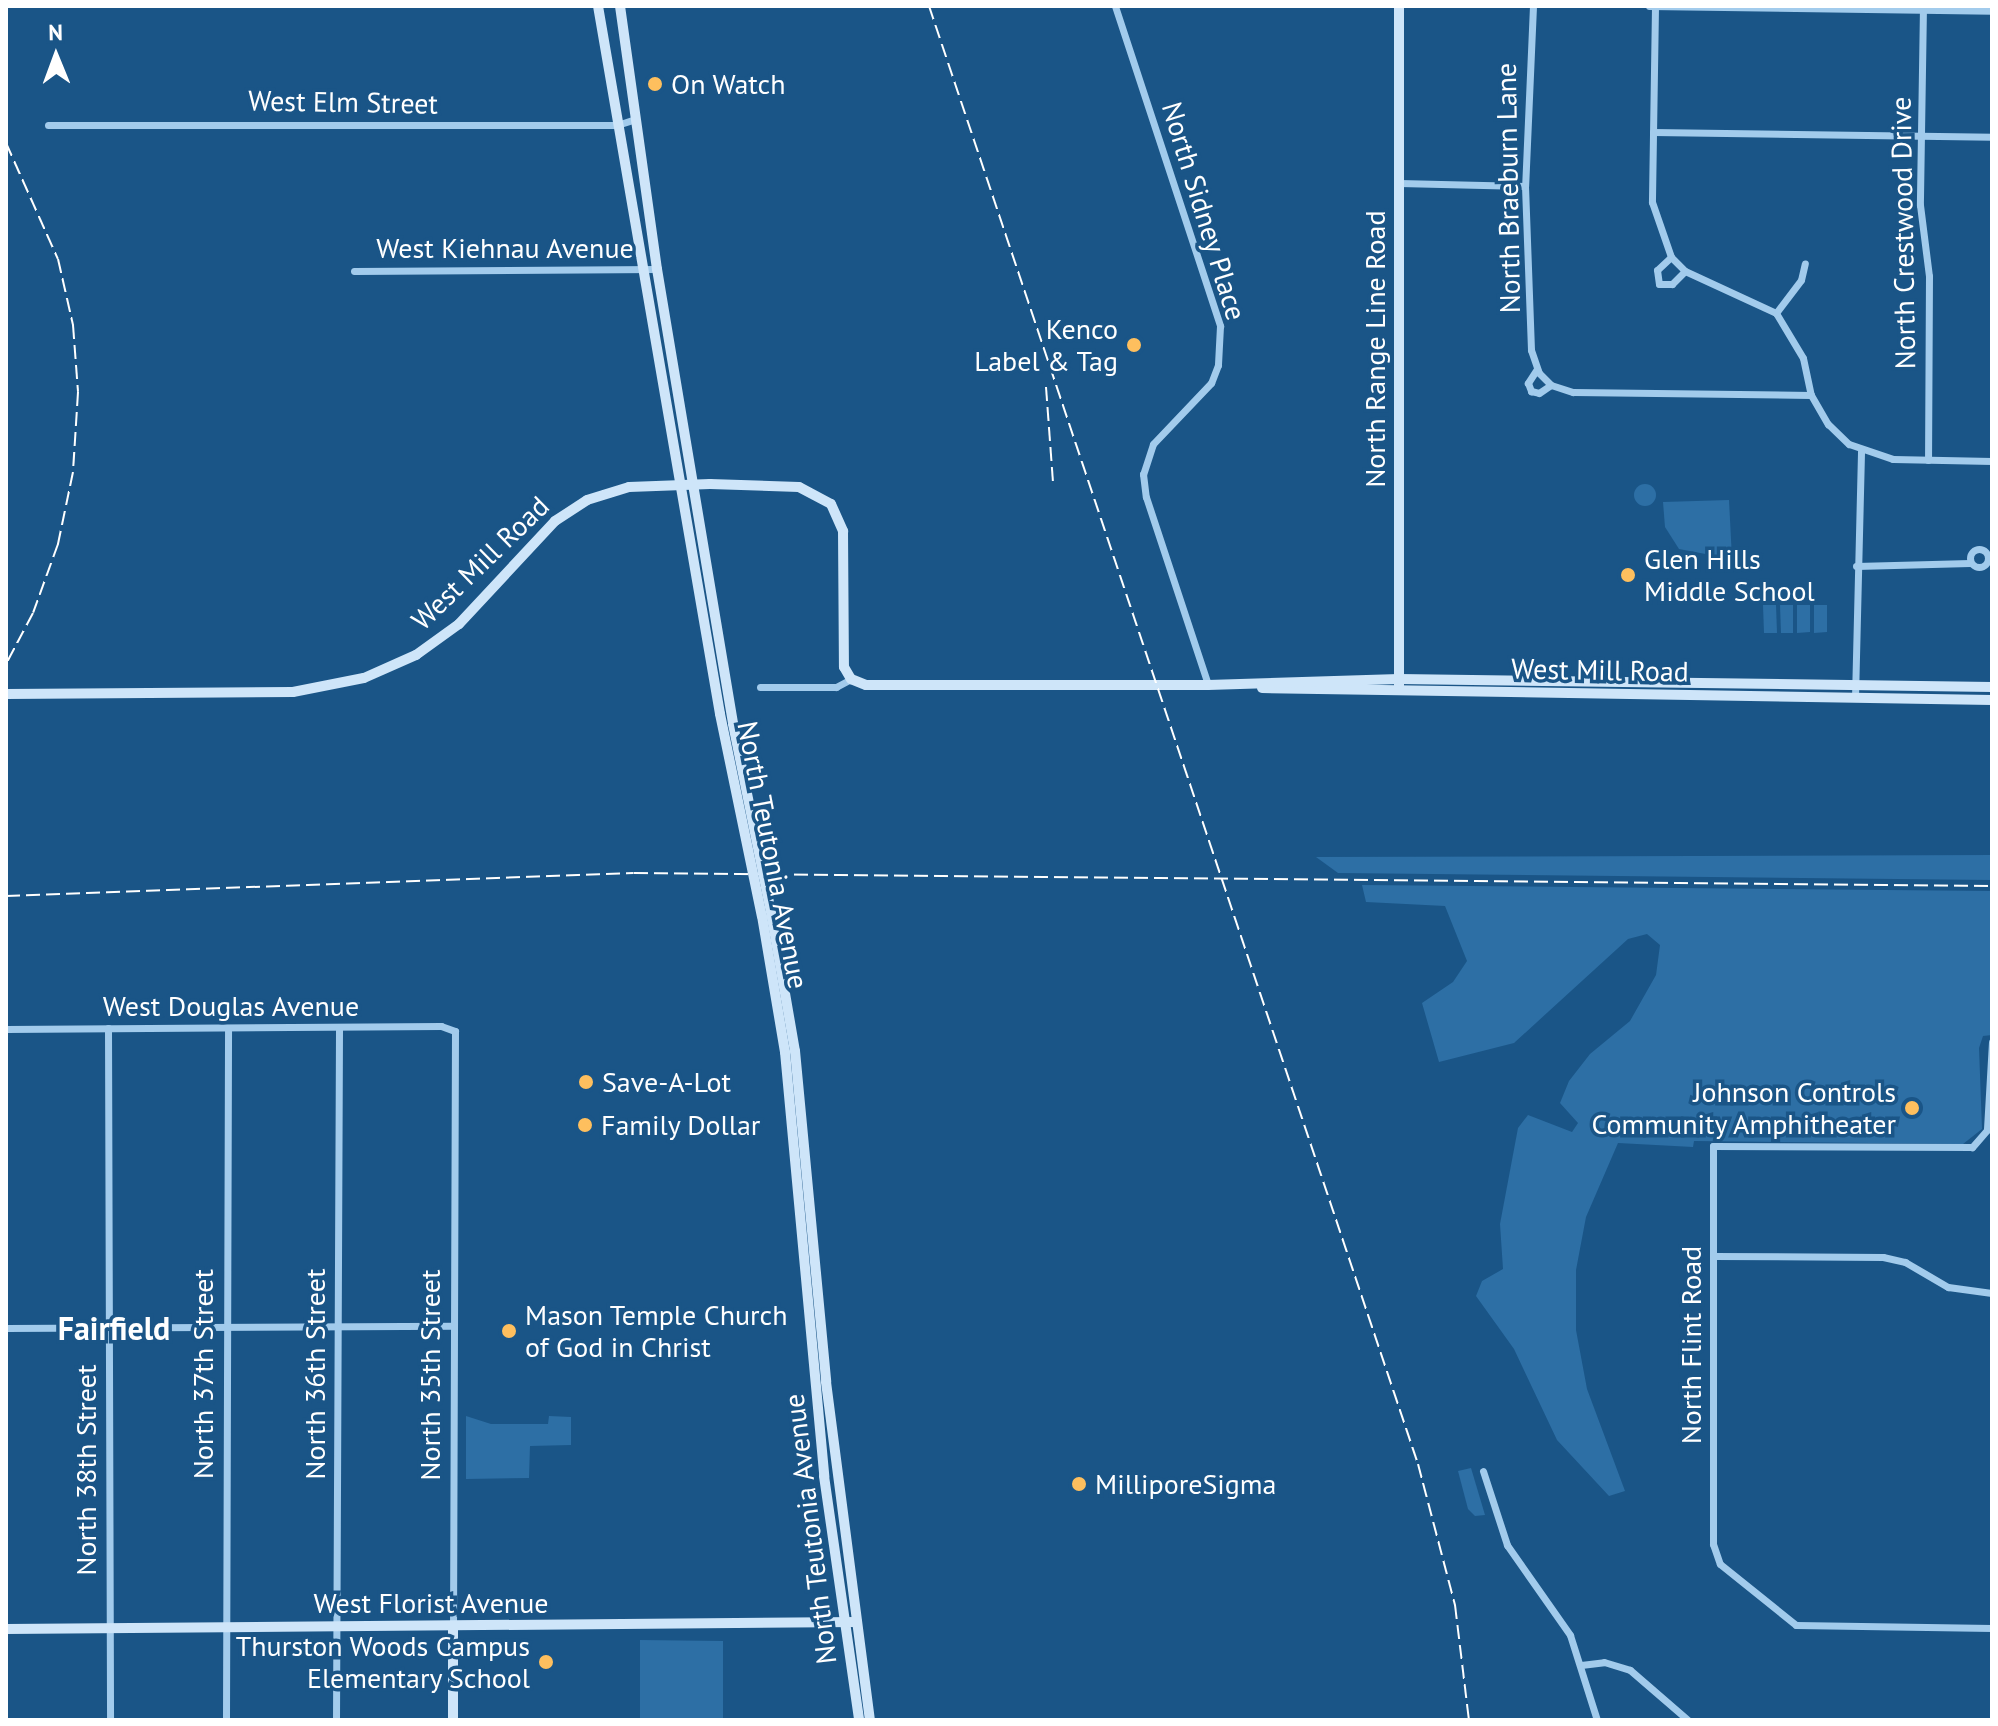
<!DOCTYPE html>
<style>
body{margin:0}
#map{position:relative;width:1998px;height:1726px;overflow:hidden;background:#1a5587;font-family:"PT Sans",sans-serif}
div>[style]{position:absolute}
.green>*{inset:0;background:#2d6fa5}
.round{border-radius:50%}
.street>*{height:7px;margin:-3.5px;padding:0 3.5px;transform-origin:3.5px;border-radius:3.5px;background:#a2cbec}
.street>.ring{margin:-3.5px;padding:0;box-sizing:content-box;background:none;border:7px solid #a2cbec;border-radius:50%}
.secondary>*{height:10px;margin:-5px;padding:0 5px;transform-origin:5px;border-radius:5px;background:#cee5f9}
.rail>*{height:2px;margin-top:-1px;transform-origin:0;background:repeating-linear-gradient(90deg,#fff 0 14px,transparent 0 20px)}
.secondary-bridge>*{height:10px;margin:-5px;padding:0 5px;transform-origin:5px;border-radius:5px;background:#cee5f9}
.dots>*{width:22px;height:22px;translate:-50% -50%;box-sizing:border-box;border:4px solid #1a5587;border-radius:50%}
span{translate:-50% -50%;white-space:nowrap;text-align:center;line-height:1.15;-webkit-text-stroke:7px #1a5587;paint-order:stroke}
.poi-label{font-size:28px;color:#fff}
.left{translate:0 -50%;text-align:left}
.right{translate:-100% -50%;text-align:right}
.street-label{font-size:28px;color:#fff}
.quarter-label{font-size:32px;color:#fff;font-weight:700}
.frame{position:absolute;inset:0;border:8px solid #fff;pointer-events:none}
.north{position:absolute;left:16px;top:16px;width:80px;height:80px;-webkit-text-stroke:6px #1a5587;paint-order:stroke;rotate:359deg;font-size:22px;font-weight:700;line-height:32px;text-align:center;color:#fff}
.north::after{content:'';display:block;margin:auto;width:28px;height:36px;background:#fff;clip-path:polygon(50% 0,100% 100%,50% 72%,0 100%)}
</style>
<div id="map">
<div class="green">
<div class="round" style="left:1634px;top:484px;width:22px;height:22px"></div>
<div style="clip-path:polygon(1729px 500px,1732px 559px,1679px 549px,1665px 527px,1663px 502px)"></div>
<div style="clip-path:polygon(1763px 605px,1776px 605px,1777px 633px,1764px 633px)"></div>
<div style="clip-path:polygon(1780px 605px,1793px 605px,1793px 633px,1781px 633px)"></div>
<div style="clip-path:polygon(1797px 605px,1810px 605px,1810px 632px,1797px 633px)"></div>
<div style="clip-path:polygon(1814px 605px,1827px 605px,1827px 632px,1814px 633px)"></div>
<div style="clip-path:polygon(1992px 855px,1992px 880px,1338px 873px,1316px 857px)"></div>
<div style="clip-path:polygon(1362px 885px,1992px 891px,1992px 1035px,1983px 1036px,1979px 1048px,1982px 1129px,1963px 1144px,1694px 1141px,1693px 1147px,1618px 1143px,1586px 1217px,1576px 1270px,1576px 1330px,1587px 1389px,1625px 1491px,1609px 1496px,1557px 1440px,1514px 1349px,1476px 1296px,1482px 1281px,1503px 1269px,1500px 1224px,1518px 1128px,1528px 1115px,1572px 1132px,1578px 1123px,1560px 1103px,1569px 1081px,1590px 1054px,1630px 1021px,1656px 975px,1660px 945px,1647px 934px,1628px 939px,1514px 1043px,1439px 1062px,1422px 1003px,1453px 982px,1467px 961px,1445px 906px,1366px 902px)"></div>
<div style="clip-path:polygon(466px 1416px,491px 1424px,548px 1424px,549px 1416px,571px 1417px,571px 1445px,530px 1446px,529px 1478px,466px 1479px)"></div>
<div style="clip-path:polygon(1471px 1468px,1485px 1515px,1475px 1516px,1468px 1509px,1458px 1471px)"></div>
<div style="clip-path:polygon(640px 1640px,723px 1641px,723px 1720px,640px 1720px)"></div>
</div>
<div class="street">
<div style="left:1115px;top:6px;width:337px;rotate:71.8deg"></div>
<div style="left:1220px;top:326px;width:39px;rotate:93deg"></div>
<div style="left:1218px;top:365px;width:19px;rotate:111deg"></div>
<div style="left:1211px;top:383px;width:84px;rotate:133.6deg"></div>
<div style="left:1153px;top:444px;width:32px;rotate:108deg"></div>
<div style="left:1143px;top:474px;width:23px;rotate:83deg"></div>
<div style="left:1146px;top:497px;width:198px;rotate:71.7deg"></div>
<div style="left:1533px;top:6px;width:180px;rotate:92.5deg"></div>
<div style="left:1525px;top:186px;width:164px;rotate:87.9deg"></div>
<div style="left:1531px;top:350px;width:24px;rotate:71deg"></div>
<div style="left:1539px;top:373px;width:17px;rotate:45deg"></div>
<div style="left:1551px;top:385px;width:23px;rotate:18deg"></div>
<div style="left:1573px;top:392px;width:238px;rotate:0.7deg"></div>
<div style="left:1649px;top:6px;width:343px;rotate:0.8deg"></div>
<div style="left:1923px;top:6px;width:199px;rotate:90.9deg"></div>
<div style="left:1920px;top:205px;width:72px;rotate:82.8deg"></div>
<div style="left:1929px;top:276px;width:184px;rotate:90.3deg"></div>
<div style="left:1655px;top:7px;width:195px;rotate:90.9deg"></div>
<div style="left:1652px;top:202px;width:58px;rotate:70.9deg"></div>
<div style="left:1671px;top:257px;width:20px;rotate:45deg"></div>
<div style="left:1685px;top:271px;width:100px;rotate:24.8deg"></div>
<div style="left:1776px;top:313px;width:52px;rotate:59deg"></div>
<div style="left:1803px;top:358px;width:38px;rotate:78deg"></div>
<div style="left:1811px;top:395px;width:34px;rotate:60deg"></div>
<div style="left:1828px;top:424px;width:29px;rotate:44deg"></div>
<div style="left:1849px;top:444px;width:46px;rotate:18.8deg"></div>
<div style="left:1893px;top:459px;width:99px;rotate:1.2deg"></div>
<div style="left:48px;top:125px;width:569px"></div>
<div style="left:617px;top:125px;width:20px;rotate:-18deg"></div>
<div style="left:1653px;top:132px;width:339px;rotate:0.8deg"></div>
<div style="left:1399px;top:183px;width:126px;rotate:1.4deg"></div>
<div style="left:1671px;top:257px;width:19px;rotate:137deg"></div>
<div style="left:1657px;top:270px;width:14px;rotate:82deg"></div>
<div style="left:1659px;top:284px;width:13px"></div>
<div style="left:1672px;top:284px;width:18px;rotate:-45deg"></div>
<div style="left:354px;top:271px;width:303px;rotate:-0.4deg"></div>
<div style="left:1776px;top:313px;width:41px;rotate:-52.9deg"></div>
<div style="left:1801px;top:280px;width:17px;rotate:-77deg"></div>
<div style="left:1537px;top:369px;width:17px;rotate:123deg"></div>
<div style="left:1528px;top:383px;width:9px;rotate:69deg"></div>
<div style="left:1531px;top:391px;width:8px;rotate:14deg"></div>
<div style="left:1539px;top:393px;width:14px;rotate:-34deg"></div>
<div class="ring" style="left:1970px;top:549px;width:11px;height:11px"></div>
<div style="left:1856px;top:566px;width:114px;rotate:-1.5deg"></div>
<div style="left:760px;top:687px;width:76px"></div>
<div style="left:836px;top:687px;width:17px;rotate:-28deg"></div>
<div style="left:1855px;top:698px;width:247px;rotate:-88.6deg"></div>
<div style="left:108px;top:1028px;width:692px;rotate:89.83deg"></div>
<div style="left:6px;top:1029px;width:435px;rotate:-0.4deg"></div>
<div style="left:441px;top:1026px;width:15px;rotate:20deg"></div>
<div style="left:455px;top:1031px;width:596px;rotate:90.19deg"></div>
<div style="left:1992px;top:1042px;width:88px;rotate:93.3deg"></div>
<div style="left:1987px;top:1130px;width:23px;rotate:131deg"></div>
<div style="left:1972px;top:1147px;width:259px;rotate:-179.8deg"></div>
<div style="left:1713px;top:1146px;width:398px;rotate:90deg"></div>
<div style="left:1713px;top:1544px;width:21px;rotate:71deg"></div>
<div style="left:1720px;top:1564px;width:97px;rotate:38.8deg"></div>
<div style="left:1796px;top:1625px;width:196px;rotate:0.9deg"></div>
<div style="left:1713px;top:1256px;width:170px;rotate:0.3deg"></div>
<div style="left:1883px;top:1257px;width:23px;rotate:13deg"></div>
<div style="left:1905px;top:1262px;width:50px;rotate:30.2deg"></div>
<div style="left:1948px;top:1287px;width:44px;rotate:7.8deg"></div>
<div style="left:6px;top:1328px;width:448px;rotate:-0.3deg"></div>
<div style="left:1483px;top:1471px;width:78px;rotate:72deg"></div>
<div style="left:1507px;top:1545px;width:110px;rotate:55deg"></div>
<div style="left:1570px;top:1635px;width:89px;rotate:72.4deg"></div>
<div style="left:1581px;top:1665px;width:23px;rotate:-7deg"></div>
<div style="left:1604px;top:1662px;width:27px;rotate:17deg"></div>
<div style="left:1630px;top:1670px;width:77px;rotate:40.8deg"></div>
<div style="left:226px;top:1720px;width:692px;rotate:-89.83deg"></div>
<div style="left:336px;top:1720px;width:692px;rotate:-89.75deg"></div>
</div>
<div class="secondary">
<div style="left:598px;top:6px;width:718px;rotate:80.22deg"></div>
<div style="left:620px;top:6px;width:266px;rotate:82deg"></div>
<div style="left:657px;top:269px;width:461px;rotate:80.5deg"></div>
<div style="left:1399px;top:686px;width:680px;rotate:-90deg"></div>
<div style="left:1262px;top:688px;width:730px;rotate:0.94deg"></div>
<div style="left:6px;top:694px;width:287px;rotate:-0.4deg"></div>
<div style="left:293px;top:692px;width:72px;rotate:-11.2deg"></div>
<div style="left:364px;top:678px;width:57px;rotate:-23.9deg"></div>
<div style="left:416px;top:655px;width:53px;rotate:-35.8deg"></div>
<div style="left:459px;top:624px;width:141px;rotate:-47deg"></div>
<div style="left:555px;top:521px;width:38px;rotate:-33deg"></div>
<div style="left:587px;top:500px;width:44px;rotate:-17.2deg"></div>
<div style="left:629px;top:487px;width:81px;rotate:-2.1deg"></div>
<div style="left:710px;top:484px;width:89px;rotate:1.9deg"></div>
<div style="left:799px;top:487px;width:36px;rotate:28deg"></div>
<div style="left:831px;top:504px;width:30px;rotate:66deg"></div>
<div style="left:843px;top:531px;width:136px;rotate:89.6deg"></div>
<div style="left:844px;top:667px;width:14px;rotate:60deg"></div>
<div style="left:851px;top:679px;width:16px;rotate:22deg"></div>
<div style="left:866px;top:685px;width:342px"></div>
<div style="left:1208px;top:685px;width:191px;rotate:-1.8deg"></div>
<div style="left:1399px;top:679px;width:593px;rotate:0.77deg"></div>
<div style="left:762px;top:916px;width:138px;rotate:80.4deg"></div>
<div style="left:785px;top:1052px;width:426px;rotate:84.7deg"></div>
<div style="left:824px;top:1476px;width:246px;rotate:81.8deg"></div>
<div style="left:772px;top:918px;width:135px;rotate:80.2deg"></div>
<div style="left:795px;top:1051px;width:332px;rotate:84.6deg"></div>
<div style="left:826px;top:1382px;width:341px;rotate:82.6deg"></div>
<div style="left:453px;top:1627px;width:93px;rotate:90deg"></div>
<div style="left:6px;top:1629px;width:851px;rotate:-0.47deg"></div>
</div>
<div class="rail">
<div style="left:929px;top:6px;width:1538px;rotate:71.46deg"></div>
<div style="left:1418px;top:1464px;width:146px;rotate:75.3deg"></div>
<div style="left:1455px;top:1605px;width:116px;rotate:83.1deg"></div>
<div style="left:6px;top:143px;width:127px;rotate:65.9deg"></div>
<div style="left:58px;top:259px;width:68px;rotate:77.2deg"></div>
<div style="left:73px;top:325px;width:67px;rotate:85.7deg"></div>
<div style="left:78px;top:392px;width:80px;rotate:93.6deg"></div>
<div style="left:73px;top:472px;width:74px;rotate:101.8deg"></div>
<div style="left:58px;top:544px;width:73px;rotate:109.9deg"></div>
<div style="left:33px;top:613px;width:58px;rotate:117.9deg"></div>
<div style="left:1046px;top:387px;width:95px;rotate:85.8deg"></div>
<div style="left:6px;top:896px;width:628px;rotate:-2.1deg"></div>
<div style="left:634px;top:873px;width:1358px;rotate:0.55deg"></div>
</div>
<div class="secondary-bridge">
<div style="left:720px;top:714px;width:206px;rotate:78.3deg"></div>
<div style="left:733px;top:724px;width:198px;rotate:78.6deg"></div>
</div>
<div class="dots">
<div style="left:655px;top:84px;background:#febf5e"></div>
<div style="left:1134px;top:345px;background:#febf5e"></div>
<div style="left:1628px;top:575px;background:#febf5e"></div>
<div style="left:586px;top:1082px;background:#febf5e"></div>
<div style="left:1912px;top:1108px;background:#febf5e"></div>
<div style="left:585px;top:1125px;background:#febf5e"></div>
<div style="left:509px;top:1331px;background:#febf5e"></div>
<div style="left:1079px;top:1484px;background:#febf5e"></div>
<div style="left:546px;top:1662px;background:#febf5e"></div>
</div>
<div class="poi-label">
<span class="left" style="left:671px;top:84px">On Watch</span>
<span class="right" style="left:1118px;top:345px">Kenco<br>Label &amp; Tag</span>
<span class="left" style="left:1644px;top:575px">Glen Hills<br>Middle School</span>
<span class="left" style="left:602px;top:1082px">Save-A-Lot</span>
<span class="right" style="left:1896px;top:1108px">Johnson Controls<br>Community Amphitheater</span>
<span class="left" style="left:601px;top:1125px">Family Dollar</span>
<span class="left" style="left:525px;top:1331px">Mason Temple Church<br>of God in Christ</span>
<span class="left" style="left:1095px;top:1484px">MilliporeSigma</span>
<span class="right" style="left:530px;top:1662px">Thurston Woods Campus<br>Elementary School</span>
</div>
<div class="street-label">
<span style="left:343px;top:102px;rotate:1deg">West Elm Street</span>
<span style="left:1508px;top:188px;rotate:-91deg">North Braeburn Lane</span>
<span style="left:1204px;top:211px;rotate:73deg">North Sidney Place</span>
<span style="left:1903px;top:233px;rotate:-91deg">North Crestwood Drive</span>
<span style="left:505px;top:248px">West Kiehnau Avenue</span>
<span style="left:1375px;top:349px;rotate:-90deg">North Range Line Road</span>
<span style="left:480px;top:563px;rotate:-44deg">West Mill Road</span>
<span style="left:1600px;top:670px;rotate:1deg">West Mill Road</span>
<span style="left:773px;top:855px;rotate:79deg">North Teutonia Avenue</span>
<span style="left:231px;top:1006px">West Douglas Avenue</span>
<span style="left:1691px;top:1345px;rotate:-90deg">North Flint Road</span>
<span style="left:203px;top:1374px;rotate:-90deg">North 37th Street</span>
<span style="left:315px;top:1374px;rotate:-90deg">North 36th Street</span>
<span style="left:430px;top:1375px;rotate:-90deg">North 35th Street</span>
<span style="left:86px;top:1470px;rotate:-90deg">North 38th Street</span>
<span style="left:810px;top:1529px;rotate:-97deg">North Teutonia Avenue</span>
<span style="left:431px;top:1603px">West Florist Avenue</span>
</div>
<div class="quarter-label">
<span style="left:114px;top:1328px">Fairfield</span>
</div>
<div class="frame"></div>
<div class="north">N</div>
</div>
